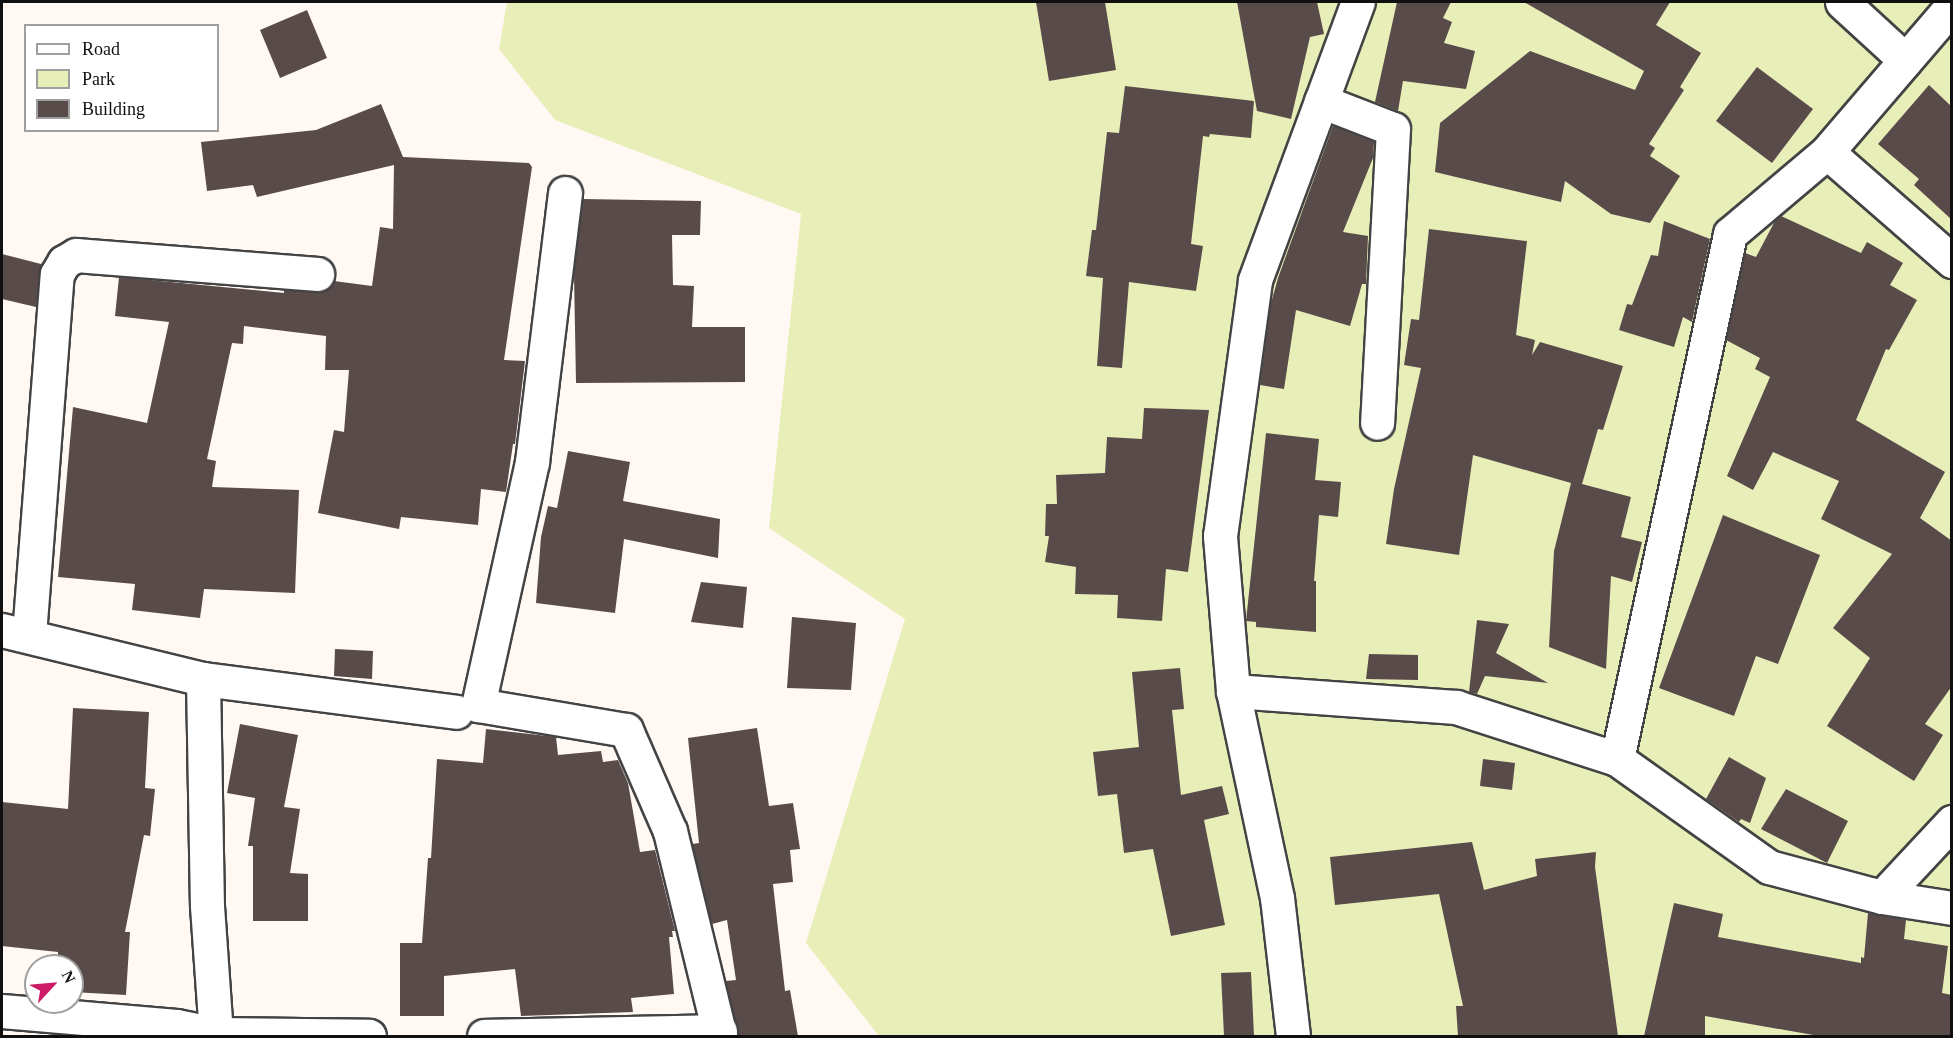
<!DOCTYPE html>
<style>
body{margin:0}
#map{position:relative;width:1953px;height:1038px;overflow:hidden;background:#fff8f3;font-family:"Times New Roman",serif}
div>[style]{position:absolute}
.green>*{inset:0;background:#e8eeb8}
.building>*{inset:0;background:#5a4b4b}
.roads{filter:drop-shadow(2px 0 #434343) drop-shadow(-2px 0 #434343) drop-shadow(0 2px #434343) drop-shadow(0 -2px #434343)}
.minor>*{height:33px;margin:-16.5px;padding:0 16.5px;transform-origin:16.5px;border-radius:16.5px;background:#fff}
span{translate:-50% -50%;white-space:nowrap;text-align:center;line-height:1.15;-webkit-text-stroke:6px #fff;paint-order:stroke}
.frame{position:absolute;inset:0;border:3px solid #101010;pointer-events:none}
.legend{position:absolute;left:24px;top:24px;width:195px;height:108px;box-sizing:border-box;background:#fff;border:2px solid #9f9f9f;margin:0;padding:8px 10px;list-style:none;font-size:18px;color:#101010}
.legend li{display:flex;align-items:center;gap:12px;height:30px}
.legend b{width:30px;border:2px solid #9f9f9f}
.north{position:absolute;left:24px;top:954px;width:60px;height:60px;box-sizing:border-box;background:#fff;border:2px solid #9f9f9f;border-radius:50%;rotate:64deg;font-size:16px;font-weight:700;line-height:24px;text-align:center;color:#101010}
.north::after{content:'';display:block;margin:auto;width:21px;height:27px;background:#cd1b67;clip-path:polygon(50% 0,100% 100%,50% 72%,0 100%)}
</style>
<div id="map">
<div class="green">
<div style="clip-path:polygon(507px 2px,1951px 2px,1951px 1036px,879px 1036px,806px 943px,905px 619px,769px 528px,801px 214px,555px 120px,499px 49px)"></div>
</div>
<div class="building">
<div style="clip-path:polygon(1036px 2px,1105px 2px,1116px 70px,1049px 81px)"></div>
<div style="clip-path:polygon(1237px 2px,1317px 2px,1324px 34px,1310px 37px,1291px 119px,1257px 111px)"></div>
<div style="clip-path:polygon(1397px 2px,1451px 2px,1443px 18px,1452px 22px,1444px 43px,1475px 51px,1466px 89px,1403px 81px,1398px 111px,1375px 102px)"></div>
<div style="clip-path:polygon(1524px 2px,1670px 2px,1656px 25px,1701px 53px,1680px 87px,1684px 90px,1649px 144px,1655px 148px,1650px 156px,1680px 176px,1650px 223px,1611px 214px,1565px 181px,1561px 202px,1435px 172px,1440px 123px,1530px 51px,1635px 90px,1644px 71px)"></div>
<div style="clip-path:polygon(307px 10px,327px 58px,280px 78px,260px 30px)"></div>
<div style="clip-path:polygon(1757px 67px,1813px 109px,1772px 163px,1716px 121px)"></div>
<div style="clip-path:polygon(1929px 85px,1952px 107px,1952px 220px,1914px 185px,1919px 179px,1878px 144px)"></div>
<div style="clip-path:polygon(1125px 86px,1254px 101px,1251px 138px,1210px 134px,1209px 137px,1203px 136px,1191px 244px,1203px 246px,1196px 291px,1129px 282px,1122px 368px,1097px 366px,1103px 278px,1086px 276px,1092px 230px,1096px 230px,1107px 132px,1119px 133px)"></div>
<div style="clip-path:polygon(381px 104px,403px 157px,529px 163px,532px 167px,504px 360px,525px 361px,515px 444px,513px 444px,506px 492px,481px 489px,478px 525px,401px 517px,399px 529px,318px 513px,334px 430px,344px 432px,349px 370px,325px 370px,326px 336px,244px 326px,243px 344px,232px 343px,207px 459px,216px 461px,212px 487px,299px 490px,295px 593px,204px 589px,200px 618px,132px 610px,135px 584px,58px 577px,73px 407px,147px 423px,169px 322px,115px 316px,119px 277px,284px 293px,284px 290px,325px 291px,334px 281px,372px 286px,380px 227px,393px 229px,394px 165px,257px 197px,253px 185px,207px 191px,201px 142px,316px 130px)"></div>
<div style="clip-path:polygon(1333px 126px,1374px 142px,1373px 158px,1343px 232px,1368px 236px,1366px 284px,1362px 284px,1350px 326px,1296px 310px,1284px 389px,1260px 385px,1271px 303px,1278px 278px)"></div>
<div style="clip-path:polygon(583px 199px,701px 201px,700px 235px,672px 235px,673px 285px,694px 286px,692px 327px,745px 327px,745px 382px,576px 383px,574px 275px)"></div>
<div style="clip-path:polygon(1781px 216px,1861px 253px,1867px 242px,1903px 263px,1890px 285px,1917px 300px,1889px 350px,1886px 349px,1856px 420px,1945px 472px,1920px 518px,1952px 541px,1952px 686px,1925px 724px,1943px 735px,1914px 781px,1827px 726px,1870px 658px,1833px 628px,1892px 554px,1821px 519px,1839px 481px,1773px 452px,1753px 490px,1727px 476px,1770px 377px,1755px 369px,1760px 358px,1726px 340px,1745px 253px,1756px 257px,1775px 221px)"></div>
<div style="clip-path:polygon(1664px 221px,1710px 239px,1692px 322px,1683px 317px,1674px 347px,1619px 330px,1627px 304px,1632px 305px,1651px 255px,1658px 256px)"></div>
<div style="clip-path:polygon(1429px 229px,1527px 241px,1516px 335px,1535px 340px,1532px 355px,1540px 342px,1623px 366px,1603px 430px,1598px 429px,1582px 484px,1631px 497px,1621px 537px,1642px 542px,1632px 582px,1611px 576px,1606px 669px,1549px 647px,1554px 551px,1571px 483px,1473px 455px,1459px 555px,1386px 544px,1394px 489px,1421px 368px,1404px 365px,1411px 319px,1419px 320px)"></div>
<div style="clip-path:polygon(2px 254px,41px 264px,36px 307px,2px 299px)"></div>
<div style="clip-path:polygon(1144px 408px,1209px 410px,1188px 572px,1166px 569px,1162px 621px,1117px 618px,1118px 595px,1075px 594px,1076px 567px,1045px 562px,1049px 536px,1045px 536px,1046px 504px,1057px 504px,1056px 475px,1105px 473px,1107px 437px,1142px 439px)"></div>
<div style="clip-path:polygon(1266px 433px,1319px 439px,1315px 480px,1341px 482px,1338px 517px,1319px 515px,1314px 581px,1316px 581px,1316px 632px,1256px 627px,1256px 622px,1246px 621px)"></div>
<div style="clip-path:polygon(568px 451px,630px 462px,623px 501px,720px 519px,718px 558px,624px 539px,615px 613px,536px 603px,541px 537px,548px 506px,557px 508px)"></div>
<div style="clip-path:polygon(1723px 515px,1820px 555px,1778px 664px,1756px 656px,1734px 716px,1659px 688px)"></div>
<div style="clip-path:polygon(701px 582px,747px 587px,743px 628px,691px 622px)"></div>
<div style="clip-path:polygon(792px 617px,856px 623px,851px 690px,787px 688px)"></div>
<div style="clip-path:polygon(1477px 620px,1509px 624px,1496px 653px,1548px 683px,1485px 676px,1477px 694px,1469px 692px)"></div>
<div style="clip-path:polygon(335px 649px,373px 651px,372px 679px,334px 676px)"></div>
<div style="clip-path:polygon(1369px 654px,1418px 655px,1418px 680px,1366px 679px)"></div>
<div style="clip-path:polygon(1180px 668px,1184px 709px,1172px 710px,1181px 795px,1222px 786px,1229px 814px,1204px 820px,1225px 925px,1171px 936px,1153px 849px,1124px 853px,1117px 794px,1098px 796px,1093px 752px,1139px 747px,1132px 672px)"></div>
<div style="clip-path:polygon(73px 708px,149px 712px,145px 788px,155px 789px,150px 836px,144px 835px,125px 932px,130px 932px,126px 995px,72px 992px,72px 966px,57px 966px,58px 952px,2px 946px,2px 802px,68px 809px)"></div>
<div style="clip-path:polygon(240px 724px,298px 735px,284px 807px,300px 809px,290px 873px,308px 874px,308px 921px,253px 921px,253px 846px,248px 846px,255px 798px,227px 793px)"></div>
<div style="clip-path:polygon(757px 728px,769px 806px,793px 803px,800px 849px,790px 850px,793px 882px,773px 884px,785px 991px,790px 990px,798px 1036px,738px 1036px,726px 981px,736px 980px,727px 920px,712px 924px,692px 844px,699px 843px,688px 738px)"></div>
<div style="clip-path:polygon(486px 729px,556px 737px,558px 755px,601px 751px,603px 762px,618px 760px,628px 783px,640px 852px,655px 850px,675px 931px,672px 931px,673px 937px,669px 937px,674px 994px,631px 998px,633px 1012px,521px 1016px,515px 969px,444px 976px,444px 1016px,400px 1016px,400px 943px,422px 943px,428px 858px,431px 858px,437px 759px,483px 763px)"></div>
<div style="clip-path:polygon(1729px 757px,1766px 778px,1750px 823px,1741px 819px,1739px 822px,1706px 799px)"></div>
<div style="clip-path:polygon(1483px 759px,1515px 763px,1512px 790px,1480px 786px)"></div>
<div style="clip-path:polygon(1786px 789px,1848px 821px,1827px 863px,1761px 829px)"></div>
<div style="clip-path:polygon(1472px 842px,1484px 890px,1537px 876px,1535px 859px,1596px 852px,1595px 867px,1618px 1036px,1458px 1036px,1456px 1006px,1463px 1006px,1439px 894px,1335px 905px,1330px 857px)"></div>
<div style="clip-path:polygon(1674px 903px,1723px 914px,1718px 937px,1861px 963px,1861px 957px,1864px 958px,1868px 913px,1906px 920px,1904px 939px,1948px 946px,1942px 993px,1952px 995px,1952px 1036px,1819px 1036px,1705px 1016px,1705px 1036px,1644px 1036px)"></div>
<div style="clip-path:polygon(1251px 972px,1254px 1036px,1224px 1036px,1221px 973px)"></div>
</div>
<div class="roads">
<div class="minor">
<div style="left:1842px;top:2px;width:86px;rotate:42.6deg"></div>
<div style="left:1952px;top:6px;width:192px;rotate:130.6deg"></div>
<div style="left:1827px;top:152px;width:166px;rotate:41.1deg"></div>
<div style="left:1321px;top:101px;width:77px;rotate:21.3deg"></div>
<div style="left:1393px;top:129px;width:294px;rotate:93.1deg"></div>
<div style="left:565px;top:193px;width:271px;rotate:97deg"></div>
<div style="left:532px;top:462px;width:249px;rotate:102.5deg"></div>
<div style="left:478px;top:705px;width:150px;rotate:9.6deg"></div>
<div style="left:626px;top:730px;width:110px;rotate:66.5deg"></div>
<div style="left:670px;top:831px;width:211px;rotate:76.3deg"></div>
<div style="left:2px;top:630px;width:207px;rotate:13.7deg"></div>
<div style="left:203px;top:679px;width:255px;rotate:7.4deg"></div>
<div style="left:29px;top:635px;width:362px;rotate:-85.6deg"></div>
<div style="left:57px;top:274px;width:14px;rotate:-60deg"></div>
<div style="left:64px;top:262px;width:14px;rotate:-30deg"></div>
<div style="left:76px;top:255px;width:242px;rotate:4.5deg"></div>
<div style="left:203px;top:679px;width:227px;rotate:89deg"></div>
<div style="left:207px;top:906px;width:130px;rotate:86deg"></div>
<div style="left:1233px;top:691px;width:224px;rotate:4.1deg"></div>
<div style="left:1456px;top:707px;width:169px;rotate:17.9deg"></div>
<div style="left:1617px;top:759px;width:186px;rotate:35.4deg"></div>
<div style="left:1769px;top:867px;width:117px;rotate:14.9deg"></div>
<div style="left:1882px;top:897px;width:71px;rotate:8.9deg"></div>
<div style="left:1617px;top:759px;width:537px;rotate:-77.85deg"></div>
<div style="left:1730px;top:234px;width:127px;rotate:-40.2deg"></div>
<div style="left:1882px;top:897px;width:103px;rotate:-47deg"></div>
<div style="left:2px;top:1011px;width:175px;rotate:4.9deg"></div>
<div style="left:176px;top:1026px;width:41px;rotate:11.3deg"></div>
<div style="left:216px;top:1034px;width:153px;rotate:0.7deg"></div>
<div style="left:484px;top:1036px;width:236px;rotate:-1.2deg"></div>
<div style="left:1293px;top:1036px;width:139px;rotate:-96.6deg"></div>
<div style="left:1277px;top:898px;width:212px;rotate:-102deg"></div>
<div style="left:1233px;top:691px;width:156px;rotate:-94.8deg"></div>
<div style="left:1220px;top:536px;width:258px;rotate:-82.2deg"></div>
<div style="left:1255px;top:280px;width:296px;rotate:-69.7deg"></div>
</div>
</div>
<div class="frame"></div>
<ul class="legend">
<li><b style="height:8px;background:#fff"></b>Road</li>
<li><b style="height:16px;background:#e8eeb8"></b>Park</li>
<li><b style="height:16px;background:#5a4b4b"></b>Building</li>
</ul>
<div class="north">N</div>
</div>
